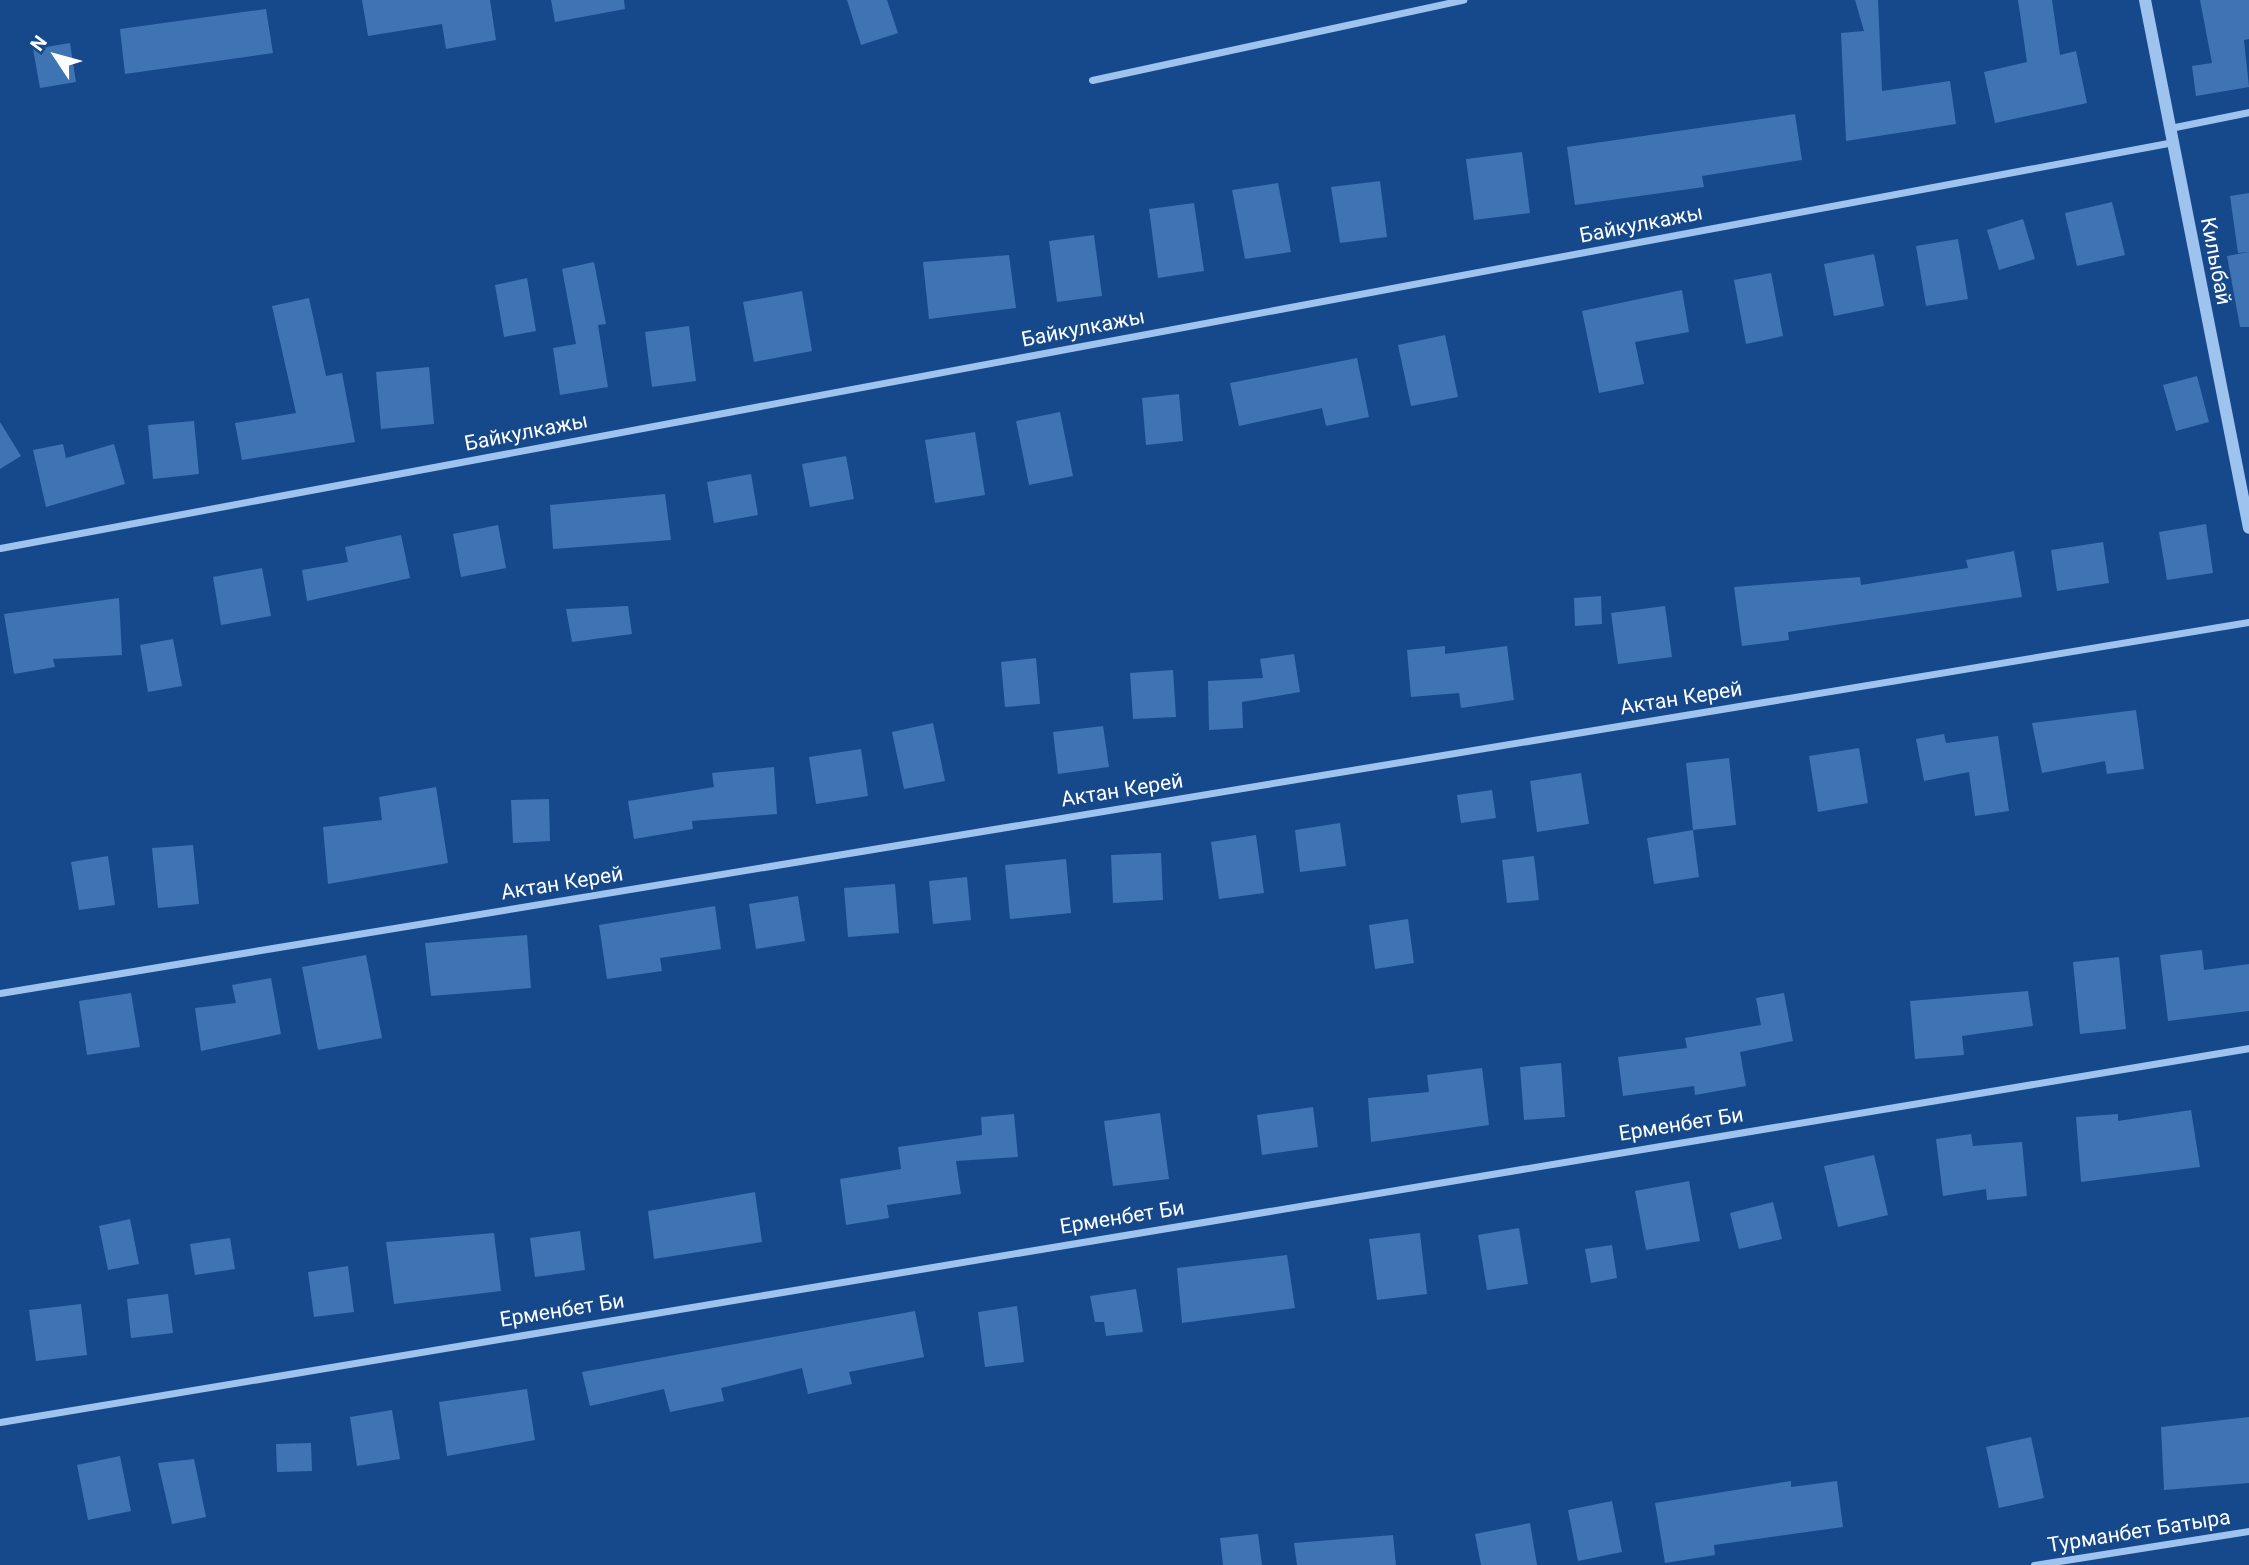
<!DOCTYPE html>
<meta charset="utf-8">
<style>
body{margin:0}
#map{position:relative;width:2249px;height:1565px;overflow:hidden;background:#16498b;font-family:Roboto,sans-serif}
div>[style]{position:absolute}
.building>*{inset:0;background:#3e73b4}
.minor>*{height:7px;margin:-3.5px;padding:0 3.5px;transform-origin:3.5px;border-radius:3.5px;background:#9fc3ef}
.tertiary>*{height:12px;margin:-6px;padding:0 6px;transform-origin:6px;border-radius:6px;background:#9fc3ef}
span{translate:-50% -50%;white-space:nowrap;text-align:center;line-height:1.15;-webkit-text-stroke:5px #16498b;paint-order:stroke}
.street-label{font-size:21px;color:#fff}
.north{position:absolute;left:21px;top:21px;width:70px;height:70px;-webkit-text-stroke:5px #16498b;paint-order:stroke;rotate:306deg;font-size:19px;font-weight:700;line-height:28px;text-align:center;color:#fff}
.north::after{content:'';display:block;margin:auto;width:24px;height:32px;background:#fff;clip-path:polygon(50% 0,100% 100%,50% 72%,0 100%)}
</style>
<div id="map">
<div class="building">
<div style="clip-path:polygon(362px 0,490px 0,496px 40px,446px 49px,442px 24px,368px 36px)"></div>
<div style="clip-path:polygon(551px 0,624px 0,625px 9px,555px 22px)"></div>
<div style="clip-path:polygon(847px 0,887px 0,898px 33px,861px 45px)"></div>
<div style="clip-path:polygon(1855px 0,1878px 0,1882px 91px,1950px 81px,1956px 124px,1846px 141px,1841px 33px,1864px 31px)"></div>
<div style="clip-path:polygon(2018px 0,2052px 0,2060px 55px,2076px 51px,2087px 103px,1995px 123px,1984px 72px,2027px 62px)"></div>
<div style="clip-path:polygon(2200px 0,2249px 0,2249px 39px,2244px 40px,2249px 87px,2196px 96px,2192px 66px,2212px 63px)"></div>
<div style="clip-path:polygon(266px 9px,273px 53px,125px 74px,120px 29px)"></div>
<div style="clip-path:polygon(70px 43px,76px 82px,40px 88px,33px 49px)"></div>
<div style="clip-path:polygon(1795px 114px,1802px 160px,1702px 176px,1704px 187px,1575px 205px,1567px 147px)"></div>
<div style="clip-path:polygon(1522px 152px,1530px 213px,1474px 220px,1466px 159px)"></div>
<div style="clip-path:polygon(1380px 181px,1387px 237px,1340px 243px,1331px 187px)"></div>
<div style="clip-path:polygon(1278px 183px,1291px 252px,1245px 259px,1232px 190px)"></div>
<div style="clip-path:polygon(2249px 193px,2249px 252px,2238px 253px,2230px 196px)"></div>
<div style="clip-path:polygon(2112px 202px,2125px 255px,2077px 266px,2065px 213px)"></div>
<div style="clip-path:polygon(1194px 203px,1204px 271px,1158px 278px,1149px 209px)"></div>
<div style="clip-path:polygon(2023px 219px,2035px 259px,1999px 270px,1987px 230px)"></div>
<div style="clip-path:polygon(1094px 235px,1102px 296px,1057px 302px,1049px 241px)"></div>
<div style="clip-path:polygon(1958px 239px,1968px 299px,1926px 306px,1916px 246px)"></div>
<div style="clip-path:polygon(2249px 252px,2249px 327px,2240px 327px,2227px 256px)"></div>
<div style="clip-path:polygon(1874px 254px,1884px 306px,1834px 316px,1824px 264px)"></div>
<div style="clip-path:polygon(1009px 255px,1016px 308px,929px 319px,923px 262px)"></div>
<div style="clip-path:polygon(594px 262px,606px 324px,598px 325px,608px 387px,560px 395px,553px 348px,576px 344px,562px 269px)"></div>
<div style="clip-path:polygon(1771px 273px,1783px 336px,1746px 344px,1734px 280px)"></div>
<div style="clip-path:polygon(527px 278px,536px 331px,504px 337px,495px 285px)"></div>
<div style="clip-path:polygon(1682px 290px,1689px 332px,1635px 342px,1644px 384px,1599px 393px,1582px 311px)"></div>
<div style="clip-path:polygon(802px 291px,812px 351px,754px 362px,743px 302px)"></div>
<div style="clip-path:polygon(309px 298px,326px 376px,342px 373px,355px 442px,242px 460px,235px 423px,296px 413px,272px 306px)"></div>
<div style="clip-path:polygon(689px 326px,696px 381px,652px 387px,645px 332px)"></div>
<div style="clip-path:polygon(1445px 335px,1458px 397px,1411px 406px,1398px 345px)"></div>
<div style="clip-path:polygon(1357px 358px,1369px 417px,1326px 426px,1322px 408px,1239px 426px,1230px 383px)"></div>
<div style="clip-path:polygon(429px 367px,434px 424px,381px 429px,376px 372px)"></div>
<div style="clip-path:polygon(2197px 376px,2209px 422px,2176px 431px,2163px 385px)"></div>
<div style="clip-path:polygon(1179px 394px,1183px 441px,1146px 445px,1142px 398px)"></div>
<div style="clip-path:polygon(1060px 412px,1073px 476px,1029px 485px,1016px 421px)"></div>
<div style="clip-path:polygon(194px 421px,199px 474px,153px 479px,148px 425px)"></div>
<div style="clip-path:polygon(0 422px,21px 456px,0 469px)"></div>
<div style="clip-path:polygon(975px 432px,985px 495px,935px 503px,925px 440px)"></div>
<div style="clip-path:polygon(63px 444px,66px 458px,114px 444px,125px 484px,46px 507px,33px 450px)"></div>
<div style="clip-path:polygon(846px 456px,854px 499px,810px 507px,802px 464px)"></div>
<div style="clip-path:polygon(751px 474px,758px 515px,714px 523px,707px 482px)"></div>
<div style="clip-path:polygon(665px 494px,671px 540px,553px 549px,550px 505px)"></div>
<div style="clip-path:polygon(2206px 524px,2213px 573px,2167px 580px,2159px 532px)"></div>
<div style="clip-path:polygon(498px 525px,506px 568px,461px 577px,453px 534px)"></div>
<div style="clip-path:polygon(401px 535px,410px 578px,307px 601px,302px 570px,348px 562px,345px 547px)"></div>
<div style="clip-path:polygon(2103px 542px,2109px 583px,2057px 591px,2051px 550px)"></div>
<div style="clip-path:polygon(2014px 551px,2022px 597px,1788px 632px,1789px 640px,1742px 646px,1734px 587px,1860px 577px,1861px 585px,1968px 568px,1966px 560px)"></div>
<div style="clip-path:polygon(262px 568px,271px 616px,221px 625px,213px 577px)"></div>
<div style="clip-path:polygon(1601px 596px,1602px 624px,1575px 626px,1574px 598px)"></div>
<div style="clip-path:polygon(119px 598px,122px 655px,53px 659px,55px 667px,14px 674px,4px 614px)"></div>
<div style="clip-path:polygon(628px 606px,632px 634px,572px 642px,566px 609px)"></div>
<div style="clip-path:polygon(1665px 606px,1672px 657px,1618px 664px,1611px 613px)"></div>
<div style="clip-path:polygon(173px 639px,182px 686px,148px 692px,140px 645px)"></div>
<div style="clip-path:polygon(1445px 646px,1445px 654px,1507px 646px,1514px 700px,1461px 708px,1459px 693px,1411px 697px,1407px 650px)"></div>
<div style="clip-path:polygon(1294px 654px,1300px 692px,1242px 702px,1243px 728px,1209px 730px,1208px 681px,1263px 678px,1260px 659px)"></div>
<div style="clip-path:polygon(1036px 658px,1040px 704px,1005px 707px,1001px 662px)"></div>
<div style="clip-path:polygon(1173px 670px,1176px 717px,1133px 719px,1130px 673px)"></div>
<div style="clip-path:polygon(2136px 710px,2144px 769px,2107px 774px,2105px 761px,2042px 773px,2032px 723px)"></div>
<div style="clip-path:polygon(933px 723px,945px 781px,904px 789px,892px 732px)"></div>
<div style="clip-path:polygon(1103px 726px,1109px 767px,1058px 774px,1053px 732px)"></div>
<div style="clip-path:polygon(1944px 734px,1946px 743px,1998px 736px,2009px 811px,1975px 816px,1969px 772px,1924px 781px,1916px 739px)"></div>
<div style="clip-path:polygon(1859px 748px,1868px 803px,1818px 812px,1809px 756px)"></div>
<div style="clip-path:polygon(861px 749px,868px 796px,816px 804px,809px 757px)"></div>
<div style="clip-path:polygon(1729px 758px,1736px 825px,1693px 830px,1686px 763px)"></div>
<div style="clip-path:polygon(774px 767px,777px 814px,692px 821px,693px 829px,634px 839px,628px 801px,714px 787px,712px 773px)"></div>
<div style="clip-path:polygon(1581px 773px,1589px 824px,1537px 832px,1530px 781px)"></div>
<div style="clip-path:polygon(436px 787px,448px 863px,328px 884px,323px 827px,382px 820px,379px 797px)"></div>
<div style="clip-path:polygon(1492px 790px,1496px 818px,1461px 823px,1457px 795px)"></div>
<div style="clip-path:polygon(549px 799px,550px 841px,513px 843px,511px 800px)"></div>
<div style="clip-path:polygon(1340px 823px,1346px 866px,1300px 872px,1295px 830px)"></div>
<div style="clip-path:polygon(1693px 830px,1699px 877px,1654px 884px,1647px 838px)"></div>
<div style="clip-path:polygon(1256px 835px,1264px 893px,1219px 899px,1211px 842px)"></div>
<div style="clip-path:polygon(193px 845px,199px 904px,158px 908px,152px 848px)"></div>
<div style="clip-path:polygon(1161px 853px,1163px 900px,1113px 903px,1111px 855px)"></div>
<div style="clip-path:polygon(108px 856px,115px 905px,79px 910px,71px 862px)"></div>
<div style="clip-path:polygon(1534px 856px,1539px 900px,1507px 903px,1502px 860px)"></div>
<div style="clip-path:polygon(1066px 859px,1071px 913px,1010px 919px,1005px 865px)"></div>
<div style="clip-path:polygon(967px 877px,971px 920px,933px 924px,929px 881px)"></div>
<div style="clip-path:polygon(895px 884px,899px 933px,848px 937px,844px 888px)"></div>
<div style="clip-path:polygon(798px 896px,805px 941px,756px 949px,749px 904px)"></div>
<div style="clip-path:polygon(715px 906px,721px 949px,660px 958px,662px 971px,607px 979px,599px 925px)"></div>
<div style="clip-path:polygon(1408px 919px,1414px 963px,1375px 969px,1369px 925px)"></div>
<div style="clip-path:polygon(527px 935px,531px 988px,431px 996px,425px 943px)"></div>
<div style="clip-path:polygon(2202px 950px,2204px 970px,2249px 964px,2249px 1011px,2168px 1021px,2160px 955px)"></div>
<div style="clip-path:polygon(366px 955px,382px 1038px,318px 1050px,302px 967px)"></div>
<div style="clip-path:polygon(2119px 957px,2126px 1029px,2080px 1034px,2073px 962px)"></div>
<div style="clip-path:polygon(271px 978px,281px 1034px,201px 1051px,195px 1008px,236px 1003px,232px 985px)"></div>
<div style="clip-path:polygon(2028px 991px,2033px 1026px,1962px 1036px,1964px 1055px,1915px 1059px,1910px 1001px)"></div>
<div style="clip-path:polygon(131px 993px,140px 1047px,87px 1055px,79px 1001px)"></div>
<div style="clip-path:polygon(1784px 993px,1793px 1041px,1740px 1052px,1746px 1086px,1695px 1095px,1694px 1086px,1623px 1096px,1618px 1057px,1687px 1048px,1685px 1038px,1761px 1025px,1756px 998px)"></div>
<div style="clip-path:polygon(1561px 1063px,1565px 1117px,1524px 1120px,1520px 1067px)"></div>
<div style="clip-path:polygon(1482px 1068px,1489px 1125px,1371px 1142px,1368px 1098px,1429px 1092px,1427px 1075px)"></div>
<div style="clip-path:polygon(1313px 1107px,1318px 1147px,1262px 1155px,1257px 1115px)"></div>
<div style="clip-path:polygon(2191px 1110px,2200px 1167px,2081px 1182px,2076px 1117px,2118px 1114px,2118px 1121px)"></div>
<div style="clip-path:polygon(1160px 1113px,1169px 1179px,1113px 1186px,1104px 1121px)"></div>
<div style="clip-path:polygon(1014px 1114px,1018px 1157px,956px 1161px,961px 1194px,887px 1205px,889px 1218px,846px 1225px,840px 1179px,901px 1169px,898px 1147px,982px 1135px,981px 1117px)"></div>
<div style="clip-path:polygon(1971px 1134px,1973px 1146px,2022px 1142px,2027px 1196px,1987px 1200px,1986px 1189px,1943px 1196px,1936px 1139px)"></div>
<div style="clip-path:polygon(1874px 1155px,1888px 1215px,1838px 1227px,1824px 1166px)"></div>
<div style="clip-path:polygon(1689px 1181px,1700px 1241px,1646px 1250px,1635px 1191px)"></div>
<div style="clip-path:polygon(755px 1192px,762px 1242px,654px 1259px,648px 1211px)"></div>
<div style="clip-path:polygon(1773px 1202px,1782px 1239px,1739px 1249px,1730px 1213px)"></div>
<div style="clip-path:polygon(130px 1219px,139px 1264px,108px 1270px,99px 1226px)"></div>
<div style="clip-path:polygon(1519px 1228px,1528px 1284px,1487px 1290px,1478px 1235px)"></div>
<div style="clip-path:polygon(580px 1231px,585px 1270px,535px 1277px,530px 1238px)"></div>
<div style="clip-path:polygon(494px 1233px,501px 1291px,394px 1304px,386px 1242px)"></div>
<div style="clip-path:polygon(1420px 1233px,1427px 1294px,1377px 1300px,1369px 1239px)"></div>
<div style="clip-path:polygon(230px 1238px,235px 1269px,195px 1275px,190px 1244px)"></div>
<div style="clip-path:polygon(1612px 1245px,1617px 1278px,1591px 1283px,1585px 1249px)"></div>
<div style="clip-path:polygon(1287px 1255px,1295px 1308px,1182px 1323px,1177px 1268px)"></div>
<div style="clip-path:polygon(348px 1266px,354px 1312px,314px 1317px,308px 1272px)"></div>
<div style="clip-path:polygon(1136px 1289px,1143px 1332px,1106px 1336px,1104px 1322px,1095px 1322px,1090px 1296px)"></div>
<div style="clip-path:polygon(168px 1294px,173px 1333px,131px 1338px,127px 1299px)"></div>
<div style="clip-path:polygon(81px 1304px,87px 1355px,36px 1361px,29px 1310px)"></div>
<div style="clip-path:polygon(1017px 1306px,1024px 1362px,985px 1367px,978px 1312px)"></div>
<div style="clip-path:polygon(915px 1311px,924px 1357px,849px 1372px,852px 1384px,808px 1394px,802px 1368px,721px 1388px,724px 1401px,670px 1412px,664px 1389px,590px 1406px,582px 1372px)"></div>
<div style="clip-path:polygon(527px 1389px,535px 1440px,447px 1456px,439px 1402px)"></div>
<div style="clip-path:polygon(392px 1410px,400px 1459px,357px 1466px,350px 1417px)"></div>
<div style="clip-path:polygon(2249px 1417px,2249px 1483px,2164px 1490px,2161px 1427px)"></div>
<div style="clip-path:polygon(2031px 1437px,2044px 1498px,1999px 1508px,1986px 1447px)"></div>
<div style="clip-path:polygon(311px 1443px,312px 1471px,277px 1472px,276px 1444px)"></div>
<div style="clip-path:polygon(120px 1456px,131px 1511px,88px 1520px,77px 1465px)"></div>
<div style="clip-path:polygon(194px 1459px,206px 1517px,172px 1524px,158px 1463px)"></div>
<div style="clip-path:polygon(1791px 1481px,1791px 1487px,1837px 1481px,1843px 1527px,1714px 1545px,1715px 1555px,1665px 1563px,1655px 1503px)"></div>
<div style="clip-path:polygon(1612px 1501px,1622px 1552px,1578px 1561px,1568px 1510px)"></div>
<div style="clip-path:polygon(1530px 1523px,1537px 1565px,1481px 1565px,1475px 1534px)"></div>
<div style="clip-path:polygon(1258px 1534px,1262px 1565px,1223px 1565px,1220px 1538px)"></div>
<div style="clip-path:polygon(1393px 1535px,1396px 1565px,1297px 1565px,1294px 1543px)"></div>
</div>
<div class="minor">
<div style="left:1092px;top:80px;width:380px;rotate:-12.2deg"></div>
<div style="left:2170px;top:128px;width:81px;rotate:-11.4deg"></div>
<div style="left:0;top:548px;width:2211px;rotate:-10.58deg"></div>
<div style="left:0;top:993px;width:2279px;rotate:-9.37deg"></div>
<div style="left:0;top:1422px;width:2280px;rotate:-9.44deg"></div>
<div style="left:2034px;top:1565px;width:218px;rotate:-9deg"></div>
</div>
<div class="tertiary">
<div style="left:2145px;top:0;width:538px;rotate:78.86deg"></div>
</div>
<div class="street-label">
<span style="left:1641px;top:224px;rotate:-11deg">Байкулкажы</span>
<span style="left:2216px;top:261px;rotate:79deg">Килыбай</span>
<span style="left:1083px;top:328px;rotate:-11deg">Байкулкажы</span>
<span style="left:526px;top:432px;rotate:-11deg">Байкулкажы</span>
<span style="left:1681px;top:698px;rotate:-9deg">Актан Керей</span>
<span style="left:1122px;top:790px;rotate:-9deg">Актан Керей</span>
<span style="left:562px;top:883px;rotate:-9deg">Актан Керей</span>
<span style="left:1681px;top:1124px;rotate:-9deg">Ерменбет Би</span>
<span style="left:1122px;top:1217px;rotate:-9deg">Ерменбет Би</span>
<span style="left:562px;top:1310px;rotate:-9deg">Ерменбет Би</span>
<span style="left:2139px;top:1531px;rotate:-9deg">Турманбет Батыра</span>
</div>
<div class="north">N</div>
</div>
